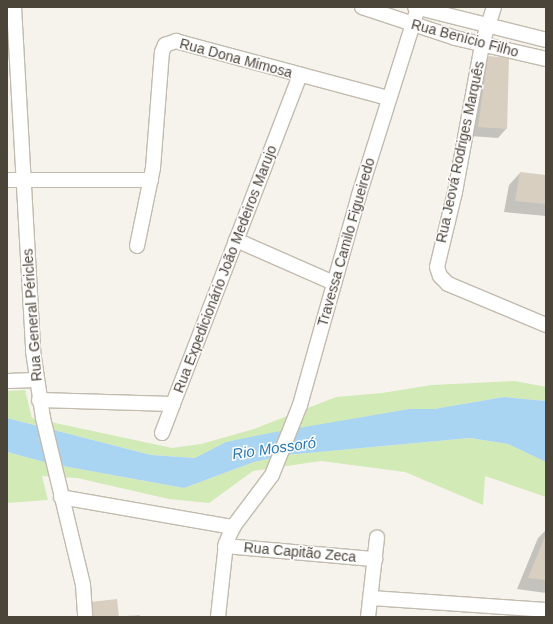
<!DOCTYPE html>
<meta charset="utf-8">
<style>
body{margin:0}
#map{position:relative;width:553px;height:624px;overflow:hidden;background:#f6f3ec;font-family:Helvetica,sans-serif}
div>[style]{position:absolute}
.green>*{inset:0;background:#d2eab5}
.water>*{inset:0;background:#a9d4f2}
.shadow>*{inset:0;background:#0003}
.building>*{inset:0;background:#d8cfc1}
.roads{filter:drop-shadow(1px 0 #c2bbae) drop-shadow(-1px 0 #c2bbae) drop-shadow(0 1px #c2bbae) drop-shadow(0 -1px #c2bbae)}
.minor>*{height:14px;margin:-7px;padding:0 7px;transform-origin:7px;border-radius:7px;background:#fff}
span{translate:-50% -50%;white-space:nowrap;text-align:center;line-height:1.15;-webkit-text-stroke:3px #fff;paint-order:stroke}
.street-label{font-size:14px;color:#4b4439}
.water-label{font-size:15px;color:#2e7ab2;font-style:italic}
.frame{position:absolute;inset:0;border:8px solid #4b4439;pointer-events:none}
</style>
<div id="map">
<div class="green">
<div style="clip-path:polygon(515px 381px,546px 387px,546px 401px,504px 397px,434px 409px,409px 409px,226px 442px,196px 458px,151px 455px,7px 418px,7px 391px,25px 390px,32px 418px,172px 448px,201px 444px,254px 429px,336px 397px,382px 393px,432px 385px)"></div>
<div style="clip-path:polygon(470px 438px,508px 444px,546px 462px,546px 497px,485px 476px,483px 505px,405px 472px,321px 461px,253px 471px,209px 503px,169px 499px,77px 478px,42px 476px,48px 500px,7px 503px,7px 452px,52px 464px,184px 488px,254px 462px,286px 455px)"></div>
</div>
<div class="water">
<div style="clip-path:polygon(504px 397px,546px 401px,546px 462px,508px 444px,470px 438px,286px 455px,254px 462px,184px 488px,52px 464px,7px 452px,7px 418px,151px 455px,195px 458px,226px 442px,270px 433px,409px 409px,434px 409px)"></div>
</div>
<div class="shadow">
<div style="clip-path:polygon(489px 57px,506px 129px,498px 138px,470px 136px,480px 65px)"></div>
<div style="clip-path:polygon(520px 173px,546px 176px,546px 216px,504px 212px,509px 185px)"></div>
<div style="clip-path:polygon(546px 530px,546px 593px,517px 589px,538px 538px)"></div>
</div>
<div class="building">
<div style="clip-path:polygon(488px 56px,509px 58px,507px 129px,478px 127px)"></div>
<div style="clip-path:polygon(520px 172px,546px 175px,546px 204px,515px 201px)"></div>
<div style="clip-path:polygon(546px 534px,546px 580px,528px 578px)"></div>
<div style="clip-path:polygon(117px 599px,119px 617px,92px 617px,91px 602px)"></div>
<div style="clip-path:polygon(140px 615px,140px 617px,125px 617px,125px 616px)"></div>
</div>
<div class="roads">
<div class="minor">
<div style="left:14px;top:7px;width:345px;rotate:86.8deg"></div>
<div style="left:33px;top:351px;width:68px;rotate:81.5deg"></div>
<div style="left:43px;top:418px;width:172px;rotate:76.5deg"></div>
<div style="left:83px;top:585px;width:32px;rotate:86deg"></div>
<div style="left:362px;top:7px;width:98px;rotate:18.4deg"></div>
<div style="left:455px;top:38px;width:93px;rotate:13deg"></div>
<div style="left:415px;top:7px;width:135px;rotate:14.1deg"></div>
<div style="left:494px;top:7px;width:40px;rotate:108deg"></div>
<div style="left:482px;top:45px;width:149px;rotate:100.4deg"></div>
<div style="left:455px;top:192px;width:77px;rotate:103.5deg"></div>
<div style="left:437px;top:267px;width:9px;rotate:72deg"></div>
<div style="left:440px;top:276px;width:11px;rotate:45deg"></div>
<div style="left:448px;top:284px;width:106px;rotate:22.7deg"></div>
<div style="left:7px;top:180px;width:144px"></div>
<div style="left:236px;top:240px;width:107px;rotate:23.7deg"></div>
<div style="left:137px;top:246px;width:80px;rotate:-78.4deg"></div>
<div style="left:153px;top:168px;width:116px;rotate:-85.6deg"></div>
<div style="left:162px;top:52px;width:8px;rotate:-67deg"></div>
<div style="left:165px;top:45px;width:12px;rotate:-20deg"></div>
<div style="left:176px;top:41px;width:7px;rotate:16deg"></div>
<div style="left:183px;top:43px;width:212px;rotate:15deg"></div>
<div style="left:7px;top:381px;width:29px;rotate:-2deg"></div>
<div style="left:39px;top:400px;width:134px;rotate:1.7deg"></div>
<div style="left:173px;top:404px;width:353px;rotate:-68.9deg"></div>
<div style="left:162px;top:433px;width:31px;rotate:-69deg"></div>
<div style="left:61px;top:497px;width:175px;rotate:9.9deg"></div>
<div style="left:225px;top:546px;width:151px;rotate:5deg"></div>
<div style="left:371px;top:598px;width:175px;rotate:3.9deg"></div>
<div style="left:218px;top:617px;width:74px;rotate:-83.8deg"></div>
<div style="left:226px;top:543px;width:17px;rotate:-66deg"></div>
<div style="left:233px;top:527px;width:65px;rotate:-53.1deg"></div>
<div style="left:272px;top:475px;width:75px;rotate:-68.2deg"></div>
<div style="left:300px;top:405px;width:218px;rotate:-74.3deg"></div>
<div style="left:359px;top:195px;width:196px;rotate:-72.5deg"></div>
<div style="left:368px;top:617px;width:80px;rotate:-83.5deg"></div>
</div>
</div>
<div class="street-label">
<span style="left:465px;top:38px;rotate:15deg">Rua Benício Filho</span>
<span style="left:236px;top:58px;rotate:15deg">Rua Dona Mimosa</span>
<span style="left:460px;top:152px;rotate:-78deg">Rua Jeová Rodriges Marquês</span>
<span style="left:346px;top:242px;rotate:-74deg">Travessa Camilo Figueiredo</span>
<span style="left:225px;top:269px;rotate:-69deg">Rua Expedicionário João Medeiros Marujo</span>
<span style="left:32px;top:315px;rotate:-94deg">Rua General Péricles</span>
<span style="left:300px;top:552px;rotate:5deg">Rua Capitão Zeca</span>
</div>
<div class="water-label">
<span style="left:274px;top:448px;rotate:-8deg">Rio Mossoró</span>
</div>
<div class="frame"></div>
</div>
